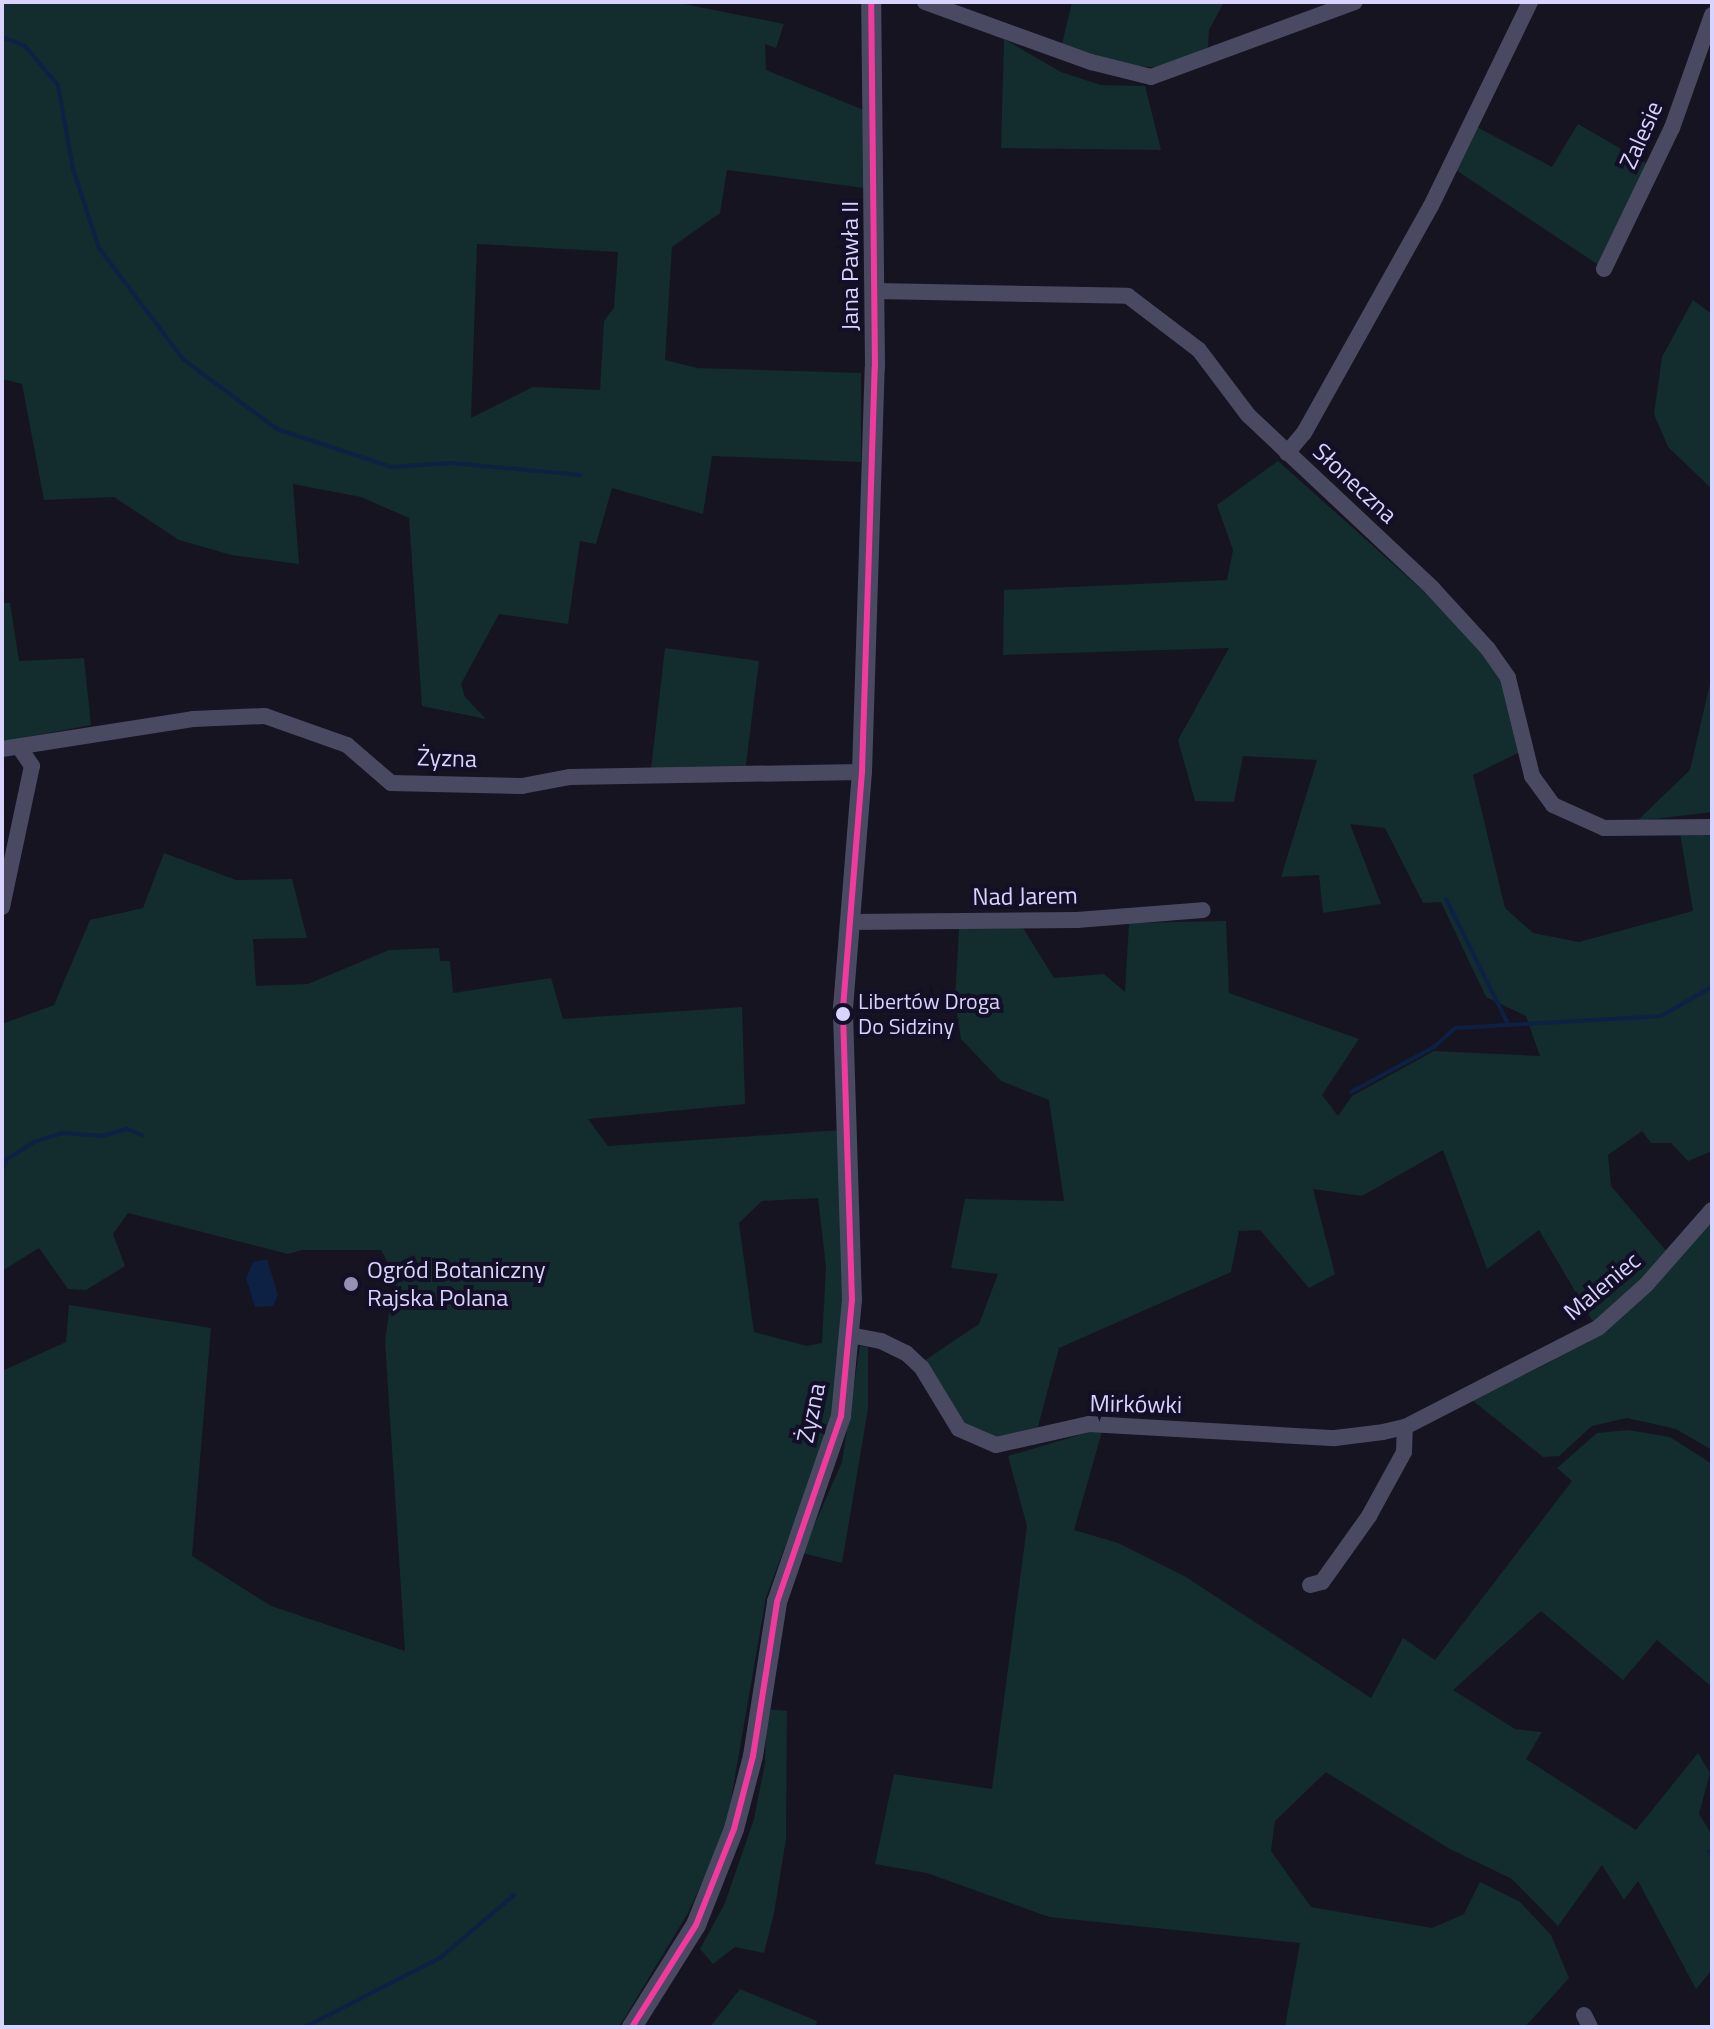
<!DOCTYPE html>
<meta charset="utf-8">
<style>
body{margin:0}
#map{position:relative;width:1714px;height:2029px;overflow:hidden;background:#161421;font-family:"Titillium Web",sans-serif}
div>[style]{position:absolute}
.green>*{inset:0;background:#132c2d}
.water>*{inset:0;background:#0d2144}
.stream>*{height:4px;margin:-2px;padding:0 2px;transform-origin:2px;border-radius:2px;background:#0d2144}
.minor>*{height:16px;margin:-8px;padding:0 8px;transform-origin:8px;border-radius:8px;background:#4a4962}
.tertiary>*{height:20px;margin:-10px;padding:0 10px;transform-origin:10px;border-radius:10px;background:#4a4962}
.bus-1>*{height:6px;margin:-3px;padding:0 3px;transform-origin:3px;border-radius:3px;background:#f13a9d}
.dots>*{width:22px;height:22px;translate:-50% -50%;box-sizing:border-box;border:4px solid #130f26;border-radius:50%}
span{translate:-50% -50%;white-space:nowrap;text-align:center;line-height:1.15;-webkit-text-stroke:8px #130f26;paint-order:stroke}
.bus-label{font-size:22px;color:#d9d4ff}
.left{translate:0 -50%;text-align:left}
.street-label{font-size:24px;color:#d9d4ff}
.poi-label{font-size:24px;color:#d9d4ff}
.frame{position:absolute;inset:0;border:4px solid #d9d4ff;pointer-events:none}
</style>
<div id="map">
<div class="green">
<div style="clip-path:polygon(evenodd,2px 2px,674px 2px,784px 24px,776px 48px,765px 44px,766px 70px,866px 111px,864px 188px,727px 170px,720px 213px,672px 247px,665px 360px,697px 368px,861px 373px,861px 462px,712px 456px,703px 514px,612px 488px,596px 544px,580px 541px,568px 624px,499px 614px,461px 684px,465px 697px,486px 719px,422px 706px,409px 518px,361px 497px,293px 484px,299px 564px,231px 555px,179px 540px,114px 497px,44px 500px,22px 384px,2px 379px,2px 2px,477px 244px,618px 252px,614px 308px,604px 321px,600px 390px,533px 387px,471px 418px,477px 244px)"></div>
<div style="clip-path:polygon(1072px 2px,1224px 2px,1209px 30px,1208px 47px,1162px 68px,1111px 64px,1062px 44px)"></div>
<div style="clip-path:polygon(1004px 39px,1061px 72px,1101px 85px,1145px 86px,1161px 150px,1001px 148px)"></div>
<div style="clip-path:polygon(1578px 124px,1647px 164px,1600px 266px,1456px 170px,1477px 127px,1552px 167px)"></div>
<div style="clip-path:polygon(1693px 300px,1712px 314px,1712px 489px,1668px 447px,1654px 414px,1662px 357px)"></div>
<div style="clip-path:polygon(1278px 461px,1476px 638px,1501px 679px,1520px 752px,1473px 775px,1505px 908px,1533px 933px,1579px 942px,1693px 911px,1680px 833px,1712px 834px,1712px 1151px,1688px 1161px,1671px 1143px,1651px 1143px,1642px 1131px,1608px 1155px,1611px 1186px,1668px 1253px,1595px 1325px,1539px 1230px,1487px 1269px,1443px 1150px,1362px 1196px,1313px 1189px,1335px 1274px,1309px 1288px,1260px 1230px,1239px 1231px,1231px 1272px,1059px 1348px,1036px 1434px,998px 1438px,966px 1427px,924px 1361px,979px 1324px,998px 1274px,951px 1268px,965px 1199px,1064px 1201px,1049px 1100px,1001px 1081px,961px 1039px,955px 1001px,959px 929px,1023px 928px,1054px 978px,1104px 974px,1125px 992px,1129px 923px,1226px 921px,1229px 993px,1359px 1039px,1322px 1095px,1338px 1116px,1352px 1096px,1434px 1051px,1540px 1056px,1526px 1016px,1486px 997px,1441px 902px,1423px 903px,1385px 828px,1350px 824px,1381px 904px,1323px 913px,1319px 875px,1281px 877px,1317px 760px,1243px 756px,1234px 802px,1195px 801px,1178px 740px,1229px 648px,1003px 655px,1004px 590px,1227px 580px,1233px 550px,1217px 505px)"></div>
<div style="clip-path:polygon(2px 603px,10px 603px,19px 661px,84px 658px,91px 725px,2px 742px)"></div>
<div style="clip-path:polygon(665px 648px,759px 661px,745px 772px,651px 769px)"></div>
<div style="clip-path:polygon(1712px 675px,1712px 812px,1637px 821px,1690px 770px)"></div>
<div style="clip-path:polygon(evenodd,164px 853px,236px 880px,292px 879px,307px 938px,253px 939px,256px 986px,308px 984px,389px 950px,439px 948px,440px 961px,450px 961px,453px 993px,551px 978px,563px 1019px,742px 1007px,745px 1104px,588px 1119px,608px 1146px,840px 1130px,844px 1270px,836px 1412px,766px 1597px,726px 1829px,688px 1913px,619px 2027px,2px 2027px,2px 1371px,66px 1342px,69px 1305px,211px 1328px,192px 1556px,271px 1606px,405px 1651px,385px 1340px,395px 1276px,381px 1250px,302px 1250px,288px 1254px,128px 1213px,113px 1234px,125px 1266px,86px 1290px,68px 1289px,39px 1248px,2px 1271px,2px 1024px,54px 1005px,90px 920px,143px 908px,164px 853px,818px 1198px,826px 1267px,822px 1343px,807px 1346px,754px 1332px,739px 1223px,762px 1201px,818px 1198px)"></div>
<div style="clip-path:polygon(1712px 1216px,1712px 1450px,1676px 1429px,1627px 1418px,1592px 1426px,1559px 1456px,1543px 1457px,1472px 1400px,1550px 1362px)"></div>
<div style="clip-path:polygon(860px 1346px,868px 1347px,868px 1409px,842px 1563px,802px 1553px,842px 1462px)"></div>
<div style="clip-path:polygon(1103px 1428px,1074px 1530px,1118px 1543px,1186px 1577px,1371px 1698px,1403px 1638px,1435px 1660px,1572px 1481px,1557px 1468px,1597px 1433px,1628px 1430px,1670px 1437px,1712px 1464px,1712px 1687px,1657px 1640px,1623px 1680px,1541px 1611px,1453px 1690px,1515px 1729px,1542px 1732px,1526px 1759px,1636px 1830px,1698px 1753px,1710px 1773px,1699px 1814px,1712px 1835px,1712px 1970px,1696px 1989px,1638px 1881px,1624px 1900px,1602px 1865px,1558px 1926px,1512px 1879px,1448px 1848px,1326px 1772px,1275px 1821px,1271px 1851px,1311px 1907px,1432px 1928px,1464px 1914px,1480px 1882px,1520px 1902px,1551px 1935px,1569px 1978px,1525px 2027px,1285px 2027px,1300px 1943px,1049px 1917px,927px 1873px,875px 1864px,894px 1774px,992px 1789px,1027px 1526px,1008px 1456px)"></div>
<div style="clip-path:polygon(766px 1709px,787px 1711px,786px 1839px,774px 1913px,764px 1953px,735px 1947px,713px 1964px,700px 1949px,725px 1903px,754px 1819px,765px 1763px)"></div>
<div style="clip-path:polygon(740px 1989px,817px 2021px,816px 2027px,710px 2027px)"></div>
</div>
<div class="water">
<div style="clip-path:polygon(267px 1259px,278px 1295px,273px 1306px,255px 1307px,246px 1278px,253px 1262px)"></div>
</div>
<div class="stream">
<div style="left:2px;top:37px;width:25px;rotate:21deg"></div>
<div style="left:25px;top:46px;width:51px;rotate:49.8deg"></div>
<div style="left:58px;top:85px;width:85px;rotate:79.9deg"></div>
<div style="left:73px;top:169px;width:83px;rotate:71.8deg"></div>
<div style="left:99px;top:248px;width:139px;rotate:52.9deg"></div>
<div style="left:183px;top:359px;width:117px;rotate:36.7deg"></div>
<div style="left:277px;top:429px;width:120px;rotate:18.4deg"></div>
<div style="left:391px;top:467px;width:60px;rotate:-3.8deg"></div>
<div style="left:451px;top:463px;width:130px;rotate:5.3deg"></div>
<div style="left:1446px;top:899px;width:137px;rotate:63.6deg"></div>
<div style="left:1351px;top:1092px;width:94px;rotate:-28.5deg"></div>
<div style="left:1434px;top:1047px;width:28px;rotate:-42deg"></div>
<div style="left:1455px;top:1028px;width:206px;rotate:-3.3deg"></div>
<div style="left:1661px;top:1016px;width:59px;rotate:-29.6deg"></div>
<div style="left:2px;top:1170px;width:12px;rotate:-66deg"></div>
<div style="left:7px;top:1159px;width:32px;rotate:-32deg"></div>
<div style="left:34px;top:1142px;width:29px;rotate:-18deg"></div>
<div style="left:62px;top:1133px;width:39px;rotate:4deg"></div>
<div style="left:101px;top:1136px;width:27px;rotate:-15deg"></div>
<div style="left:127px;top:1129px;width:16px;rotate:22deg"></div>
<div style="left:1709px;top:1851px;width:5px;rotate:53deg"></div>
<div style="left:305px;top:2027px;width:152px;rotate:-27.1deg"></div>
<div style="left:440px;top:1958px;width:97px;rotate:-40.4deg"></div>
</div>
<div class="minor">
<div style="left:925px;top:2px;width:177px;rotate:19.9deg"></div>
<div style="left:1091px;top:62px;width:62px;rotate:14deg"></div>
<div style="left:1151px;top:77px;width:217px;rotate:-20.2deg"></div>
<div style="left:1604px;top:269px;width:157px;rotate:-64.3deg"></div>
<div style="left:1672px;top:128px;width:120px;rotate:-70.5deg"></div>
<div style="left:876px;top:291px;width:252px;rotate:1.1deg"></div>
<div style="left:1128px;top:296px;width:89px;rotate:37.3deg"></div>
<div style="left:1199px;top:350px;width:81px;rotate:53deg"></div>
<div style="left:1248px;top:415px;width:253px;rotate:43.2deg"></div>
<div style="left:1432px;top:588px;width:83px;rotate:47.4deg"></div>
<div style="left:1488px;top:649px;width:35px;rotate:55deg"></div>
<div style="left:1508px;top:678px;width:101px;rotate:76.2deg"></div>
<div style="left:1532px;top:776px;width:36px;rotate:54deg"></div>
<div style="left:1553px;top:805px;width:56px;rotate:24.3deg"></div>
<div style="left:1604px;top:828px;width:108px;rotate:-0.5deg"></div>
<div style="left:1287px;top:453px;width:26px;rotate:-50deg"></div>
<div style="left:1304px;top:433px;width:260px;rotate:-60.8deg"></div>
<div style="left:1431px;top:206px;width:227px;rotate:-64.1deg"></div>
<div style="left:2px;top:749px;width:193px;rotate:-8.9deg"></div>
<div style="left:193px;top:719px;width:72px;rotate:-2.4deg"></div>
<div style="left:265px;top:716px;width:87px;rotate:19.5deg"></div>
<div style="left:347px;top:745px;width:58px;rotate:40.8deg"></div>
<div style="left:391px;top:783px;width:131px;rotate:1.3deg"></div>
<div style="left:522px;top:786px;width:49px;rotate:-10.6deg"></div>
<div style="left:570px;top:777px;width:292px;rotate:-1deg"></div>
<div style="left:2px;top:907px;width:144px;rotate:-78deg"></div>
<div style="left:32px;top:766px;width:23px;rotate:-124deg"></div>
<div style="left:848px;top:922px;width:229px;rotate:-0.5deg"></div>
<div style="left:1077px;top:920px;width:126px;rotate:-4.5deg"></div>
<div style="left:850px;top:1335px;width:32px;rotate:11deg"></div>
<div style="left:881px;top:1341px;width:28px;rotate:26deg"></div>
<div style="left:906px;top:1353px;width:22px;rotate:43deg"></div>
<div style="left:922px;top:1368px;width:71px;rotate:58.8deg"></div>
<div style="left:959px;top:1429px;width:40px;rotate:23.4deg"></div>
<div style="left:996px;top:1445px;width:95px;rotate:-12.7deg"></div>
<div style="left:1089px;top:1424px;width:246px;rotate:3.3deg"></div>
<div style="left:1335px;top:1438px;width:48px;rotate:-7.1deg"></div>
<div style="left:1383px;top:1432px;width:23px;rotate:-13deg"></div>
<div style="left:1405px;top:1427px;width:217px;rotate:-27.2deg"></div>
<div style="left:1598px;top:1328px;width:64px;rotate:-41.9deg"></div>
<div style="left:1646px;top:1285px;width:100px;rotate:-48.7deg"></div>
<div style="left:1310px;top:1585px;width:12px;rotate:-14deg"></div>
<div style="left:1322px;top:1582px;width:81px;rotate:-54.5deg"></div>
<div style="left:1369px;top:1516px;width:73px;rotate:-61.3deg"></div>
<div style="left:1404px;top:1452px;width:25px;rotate:-88deg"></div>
<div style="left:1584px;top:2015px;width:13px;rotate:63deg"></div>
</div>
<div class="tertiary">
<div style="left:632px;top:2027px;width:120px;rotate:-57.9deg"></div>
<div style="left:696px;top:1925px;width:103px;rotate:-68.4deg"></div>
<div style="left:734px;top:1829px;width:75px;rotate:-75.4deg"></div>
<div style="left:753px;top:1756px;width:156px;rotate:-81.1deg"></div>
<div style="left:777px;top:1602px;width:197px;rotate:-71deg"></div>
<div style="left:841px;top:1416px;width:117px;rotate:-84.6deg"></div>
<div style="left:852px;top:1300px;width:292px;rotate:-91.8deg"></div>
<div style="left:843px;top:1008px;width:237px;rotate:-85.4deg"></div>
<div style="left:862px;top:772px;width:405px;rotate:-88.2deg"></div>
<div style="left:875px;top:367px;width:365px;rotate:-90.6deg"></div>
</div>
<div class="bus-1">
<div style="left:632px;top:2027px;width:120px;rotate:-57.9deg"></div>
<div style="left:696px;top:1925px;width:103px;rotate:-68.4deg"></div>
<div style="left:734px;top:1829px;width:75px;rotate:-75.4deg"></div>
<div style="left:753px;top:1756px;width:156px;rotate:-81.1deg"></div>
<div style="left:777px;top:1602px;width:197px;rotate:-71deg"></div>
<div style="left:841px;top:1416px;width:117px;rotate:-84.6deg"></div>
<div style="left:852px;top:1300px;width:292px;rotate:-91.8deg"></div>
<div style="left:843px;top:1008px;width:237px;rotate:-85.4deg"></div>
<div style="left:862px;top:772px;width:405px;rotate:-88.2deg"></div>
<div style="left:875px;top:367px;width:365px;rotate:-90.6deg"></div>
</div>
<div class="dots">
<div style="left:843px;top:1014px;background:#d9d4ff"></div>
<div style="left:351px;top:1284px;background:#9591b1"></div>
</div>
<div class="bus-label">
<span class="left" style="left:858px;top:1014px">Libertów Droga<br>Do Sidziny</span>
</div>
<div class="street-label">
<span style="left:1641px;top:135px;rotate:-66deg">Zalesie</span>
<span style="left:850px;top:266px;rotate:-90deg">Jana Pawła II</span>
<span style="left:1355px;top:483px;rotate:43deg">Słoneczna</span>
<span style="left:447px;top:758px;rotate:2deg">Żyzna</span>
<span style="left:1025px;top:896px;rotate:-1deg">Nad Jarem</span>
<span style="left:1602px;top:1286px;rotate:-40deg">Maleniec</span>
<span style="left:1136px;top:1404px;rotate:1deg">Mirkówki</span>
<span style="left:811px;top:1413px;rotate:-78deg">Żyzna</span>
</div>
<div class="poi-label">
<span class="left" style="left:367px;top:1284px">Ogród Botaniczny<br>Rajska Polana</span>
</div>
<div class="frame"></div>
</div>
